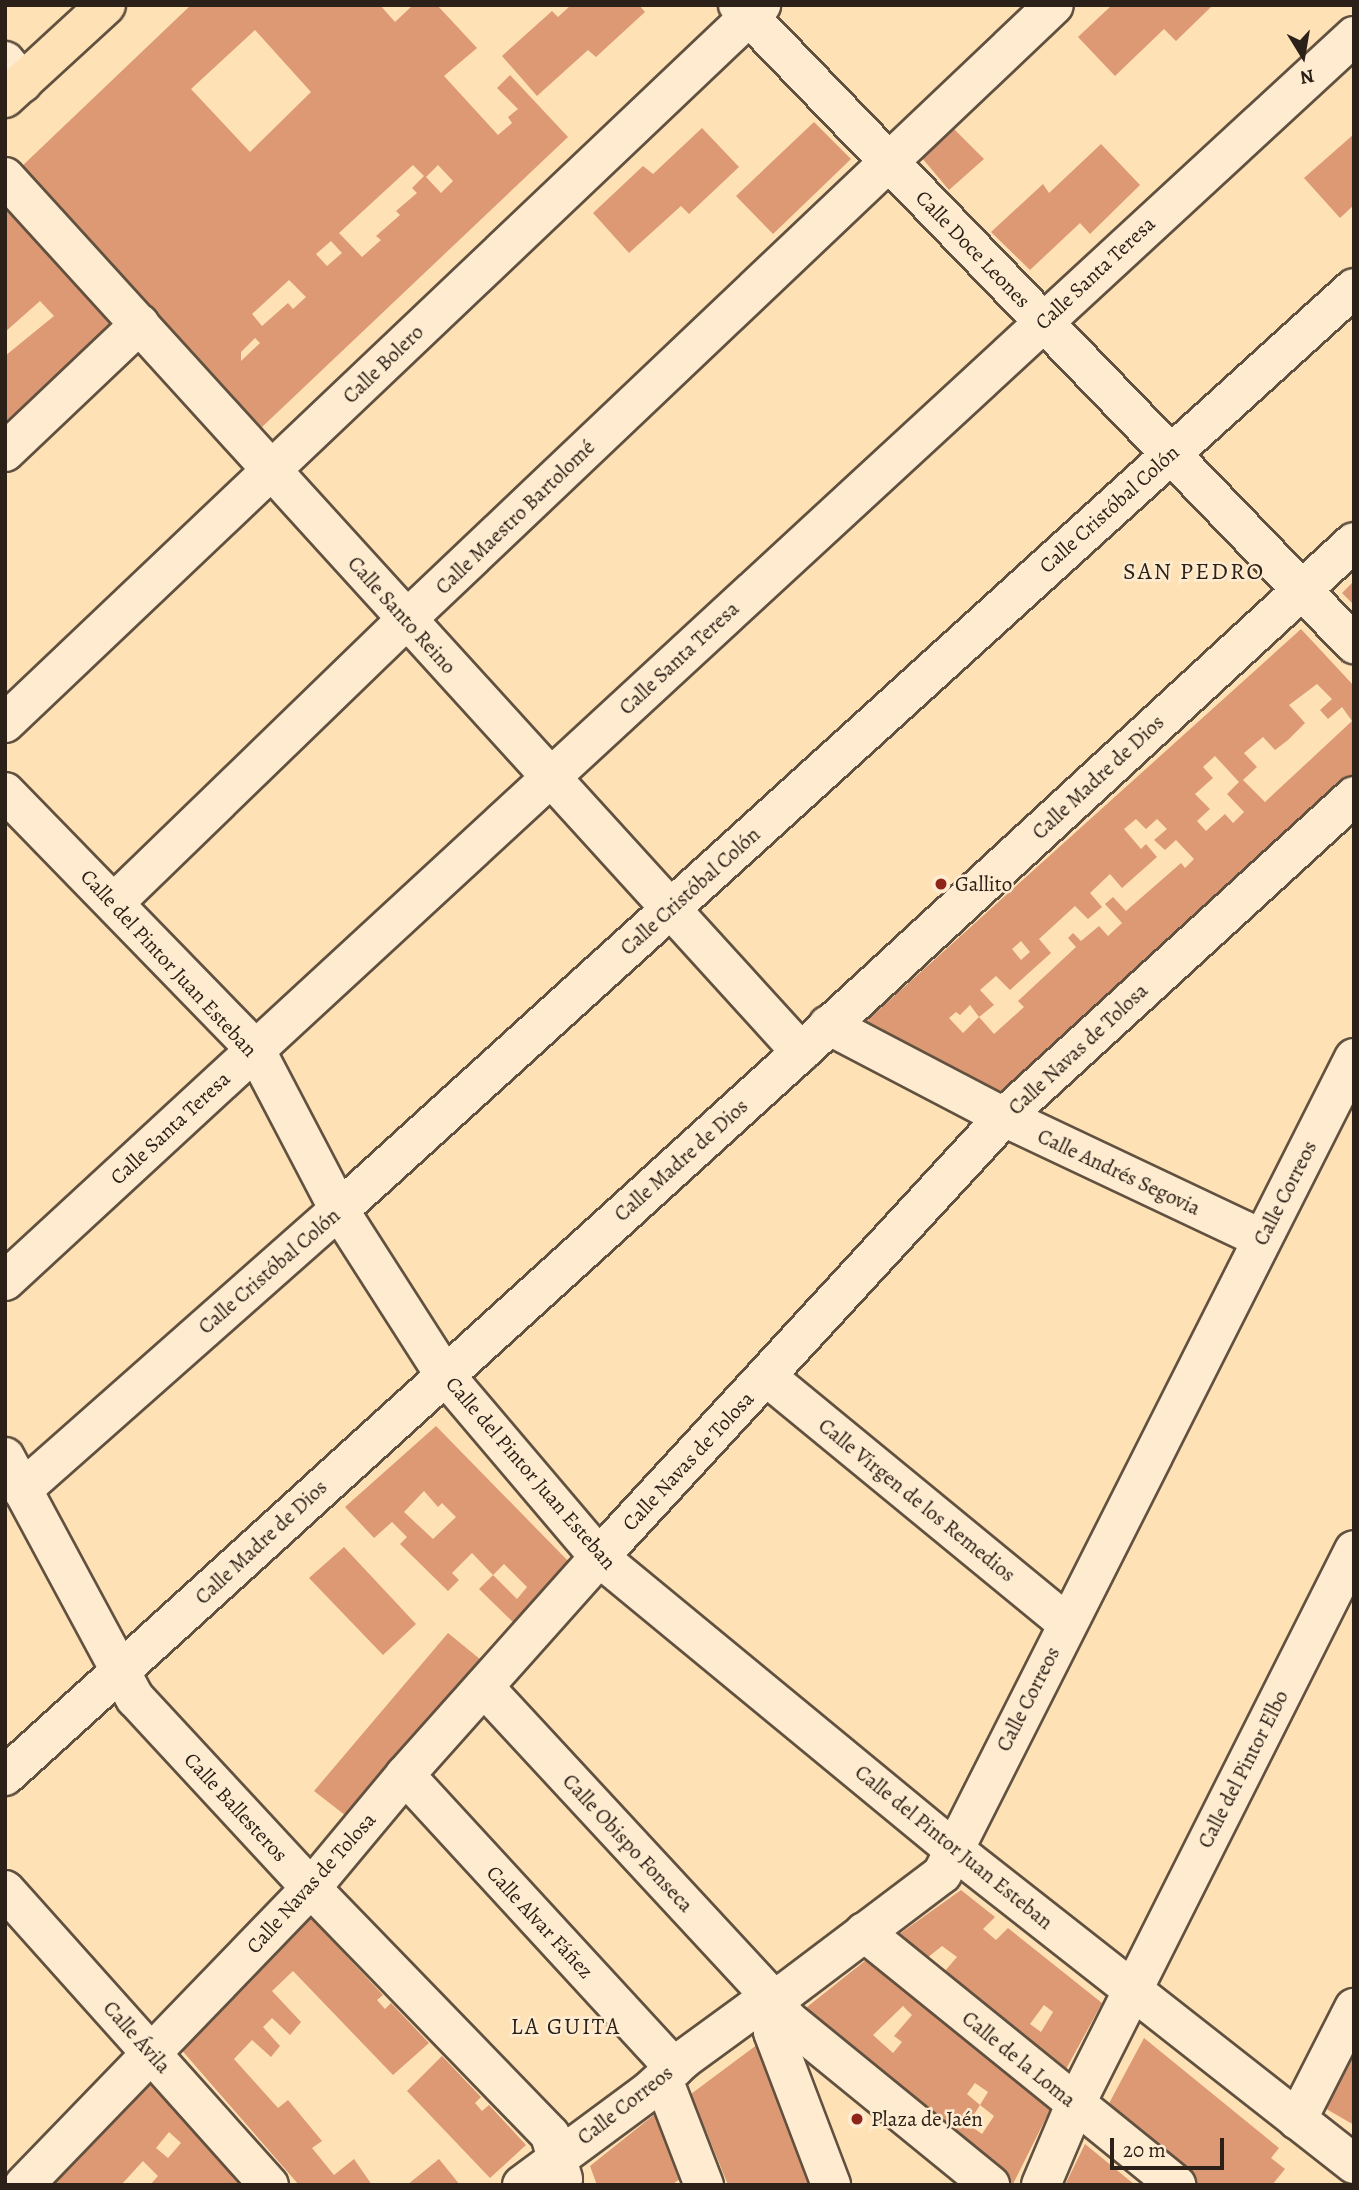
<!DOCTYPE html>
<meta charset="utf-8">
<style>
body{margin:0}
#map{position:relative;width:1359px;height:2190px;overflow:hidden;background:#ffe1b6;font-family:Alegreya,serif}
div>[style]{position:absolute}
.building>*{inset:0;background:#dc9974}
.roads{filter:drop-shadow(2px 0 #615140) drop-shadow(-2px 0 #615140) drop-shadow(0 2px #615140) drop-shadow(0 -2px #615140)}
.minor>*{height:38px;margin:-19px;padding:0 19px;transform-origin:19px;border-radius:19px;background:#ffecd0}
.major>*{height:38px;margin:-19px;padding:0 19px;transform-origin:19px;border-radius:19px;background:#ffe1b6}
.dots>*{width:19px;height:19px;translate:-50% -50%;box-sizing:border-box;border:4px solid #ffecd0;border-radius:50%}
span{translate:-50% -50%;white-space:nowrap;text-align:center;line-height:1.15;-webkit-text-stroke:5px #ffecd0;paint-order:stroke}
.street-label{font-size:21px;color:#2c2118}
.poi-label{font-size:21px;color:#2c2118}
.left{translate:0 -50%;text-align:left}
.neighbourhood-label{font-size:23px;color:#2c2118;letter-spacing:2px}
.quarter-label{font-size:24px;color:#2c2118;letter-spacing:2px}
.frame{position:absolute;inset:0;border:7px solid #2c2118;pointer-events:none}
.north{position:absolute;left:1268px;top:21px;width:70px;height:70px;-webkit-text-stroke:5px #ffecd0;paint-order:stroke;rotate:169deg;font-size:19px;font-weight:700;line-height:28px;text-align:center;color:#2c2118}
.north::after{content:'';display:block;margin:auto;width:24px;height:32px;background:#2c2118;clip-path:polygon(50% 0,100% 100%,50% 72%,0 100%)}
.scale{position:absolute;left:1110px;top:2138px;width:114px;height:32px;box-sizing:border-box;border:4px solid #2c2118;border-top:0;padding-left:9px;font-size:21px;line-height:24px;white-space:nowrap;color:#2c2118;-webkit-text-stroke:5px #ffecd0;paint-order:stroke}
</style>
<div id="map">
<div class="building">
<div style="clip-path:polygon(evenodd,191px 5px,380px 5px,395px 22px,413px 5px,437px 5px,477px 48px,444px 76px,498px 135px,512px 123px,508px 117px,518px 109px,497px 88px,510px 75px,568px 137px,262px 427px,199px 363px,20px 168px,191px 5px,255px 30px,311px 92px,250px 152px,191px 89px,255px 30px,191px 5px,413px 165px,424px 176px,412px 188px,417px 193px,396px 211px,400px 215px,376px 236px,381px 240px,362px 257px,339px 233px,413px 165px,191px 5px,438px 165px,453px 181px,441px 193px,426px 177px,438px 165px,191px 5px,331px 241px,342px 253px,327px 266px,316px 254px,331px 241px,191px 5px,289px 280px,306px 297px,293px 309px,288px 303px,262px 326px,252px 314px,289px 280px,191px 5px,255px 338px,260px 343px,241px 361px,241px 352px,255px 338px)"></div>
<div style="clip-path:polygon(571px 5px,639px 5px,645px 12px,596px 57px,588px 50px,537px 96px,502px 56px,552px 11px,558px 17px)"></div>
<div style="clip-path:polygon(1112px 5px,1213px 5px,1176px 41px,1164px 29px,1115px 76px,1078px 37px)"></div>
<div style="clip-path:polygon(814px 122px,851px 159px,773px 234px,736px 196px)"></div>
<div style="clip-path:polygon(702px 128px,739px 167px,689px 214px,681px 206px,629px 253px,593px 213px,643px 166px,653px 174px)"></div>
<div style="clip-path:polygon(954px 129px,984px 159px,949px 190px,922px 158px)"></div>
<div style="clip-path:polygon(1354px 134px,1354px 205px,1340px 218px,1304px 178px)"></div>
<div style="clip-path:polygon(1101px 144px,1140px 185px,1090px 234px,1080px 223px,1030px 270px,991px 232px,1043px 184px,1049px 193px)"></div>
<div style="clip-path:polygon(5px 203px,114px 324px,5px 427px,5px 356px,54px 316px,40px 301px,5px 332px)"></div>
<div style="clip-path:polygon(1354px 581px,1354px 605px,1342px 593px)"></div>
<div style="clip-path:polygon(evenodd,1301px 629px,1354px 686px,1354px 778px,1001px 1097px,862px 1025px,1301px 629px,1317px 684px,1332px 699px,1320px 710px,1328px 719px,1342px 707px,1352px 721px,1265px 802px,1243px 780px,1257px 767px,1244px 753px,1263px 737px,1275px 750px,1288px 740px,1305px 723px,1289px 705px,1317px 684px,1301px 629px,1215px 756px,1239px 782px,1227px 794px,1244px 812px,1233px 823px,1225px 814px,1206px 831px,1197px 821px,1210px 809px,1195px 794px,1213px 778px,1203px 767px,1215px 756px,1301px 629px,1136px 819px,1146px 829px,1157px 819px,1167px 829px,1154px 840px,1165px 850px,1176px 840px,1194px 859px,1185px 868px,1181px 863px,1126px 911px,1113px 897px,1105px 904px,1122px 923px,1108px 936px,1099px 926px,1081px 941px,1073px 933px,1068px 938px,1076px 947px,1018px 1001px,1024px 1007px,994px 1034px,979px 1017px,963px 1033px,949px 1018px,956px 1012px,960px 1015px,970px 1005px,979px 1017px,994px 1005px,980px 990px,996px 976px,1010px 990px,1051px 953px,1039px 939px,1075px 906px,1088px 919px,1102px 907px,1090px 893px,1110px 874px,1122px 888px,1157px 857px,1146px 844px,1141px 849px,1124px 829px,1136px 819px,1301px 629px,1021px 941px,1030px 952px,1021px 960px,1012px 949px,1021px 941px)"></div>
<div style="clip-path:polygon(evenodd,436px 1426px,571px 1564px,518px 1627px,479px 1589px,493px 1575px,517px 1599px,527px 1587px,504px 1564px,493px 1575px,472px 1553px,452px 1573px,459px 1580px,448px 1591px,400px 1544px,407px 1537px,392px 1522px,374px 1538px,345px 1507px,436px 1426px,424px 1491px,438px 1507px,442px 1503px,456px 1517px,433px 1539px,404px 1512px,424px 1491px)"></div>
<div style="clip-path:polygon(344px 1547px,416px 1624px,383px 1655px,309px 1578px)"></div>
<div style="clip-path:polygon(448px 1633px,486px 1664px,350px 1819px,314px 1791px)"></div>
<div style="clip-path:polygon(evenodd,961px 1890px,995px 1917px,983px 1929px,996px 1940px,1008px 1928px,1102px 2003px,1065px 2071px,944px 1972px,957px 1957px,942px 1946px,927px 1958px,898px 1935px,961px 1890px,1044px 2005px,1053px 2012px,1041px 2032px,1030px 2024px,1044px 2005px)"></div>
<div style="clip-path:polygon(310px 1917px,383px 1995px,377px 2000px,385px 2009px,391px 2003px,429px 2043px,393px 2075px,293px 1971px,272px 1991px,301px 2022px,290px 2035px,272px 2018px,263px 2027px,280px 2046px,271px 2057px,252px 2040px,234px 2059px,278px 2108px,288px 2100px,322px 2141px,312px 2148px,334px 2175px,354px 2159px,372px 2185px,299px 2185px,179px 2047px)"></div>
<div style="clip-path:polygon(evenodd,866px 1960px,1050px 2110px,1013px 2184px,802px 2011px,866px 1960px,903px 2006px,912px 2015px,894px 2036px,902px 2042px,893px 2053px,873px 2035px,903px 2006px,866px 1960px,975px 2083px,988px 2092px,980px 2105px,994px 2116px,982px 2134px,968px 2124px,980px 2105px,967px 2094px,975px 2083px)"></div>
<div style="clip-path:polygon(1144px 2038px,1279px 2148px,1271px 2158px,1285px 2169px,1272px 2185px,1200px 2185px,1106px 2109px)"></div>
<div style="clip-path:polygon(758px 2044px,813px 2185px,728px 2185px,691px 2094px)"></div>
<div style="clip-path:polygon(1354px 2044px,1354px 2125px,1323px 2107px)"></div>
<div style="clip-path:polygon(442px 2056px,481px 2097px,475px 2103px,482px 2111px,489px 2105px,526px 2145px,490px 2178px,407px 2091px)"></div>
<div style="clip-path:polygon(evenodd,151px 2079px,247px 2185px,150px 2185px,158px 2176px,143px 2161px,121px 2185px,48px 2185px,151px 2079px,169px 2132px,181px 2143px,168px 2158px,156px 2148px,169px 2132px)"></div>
<div style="clip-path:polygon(655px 2114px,680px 2179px,671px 2185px,597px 2185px,590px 2166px)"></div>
<div style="clip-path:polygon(1085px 2144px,1135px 2185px,1065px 2185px)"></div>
<div style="clip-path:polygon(439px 2159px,460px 2185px,407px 2185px)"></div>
</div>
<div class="roads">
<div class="minor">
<div style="left:738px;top:5px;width:888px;rotate:46.05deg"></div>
<div style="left:5px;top:61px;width:28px;rotate:51deg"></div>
<div style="left:5px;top:177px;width:1183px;rotate:47.71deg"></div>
<div style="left:5px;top:452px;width:186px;rotate:-43.5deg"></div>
<div style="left:5px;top:723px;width:1043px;rotate:-43.52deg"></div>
<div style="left:5px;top:792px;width:359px;rotate:45.8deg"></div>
<div style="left:255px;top:1049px;width:182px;rotate:62.4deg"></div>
<div style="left:339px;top:1210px;width:195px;rotate:57.4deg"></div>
<div style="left:444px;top:1374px;width:240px;rotate:49.7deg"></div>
<div style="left:599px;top:1557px;width:459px;rotate:39.5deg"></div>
<div style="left:953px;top:1849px;width:510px;rotate:38.15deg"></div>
<div style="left:114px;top:903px;width:407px;rotate:-44.1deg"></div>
<div style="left:406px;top:620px;width:893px;rotate:-43.5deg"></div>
<div style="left:828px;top:1025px;width:199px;rotate:27.6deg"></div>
<div style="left:1004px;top:1117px;width:285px;rotate:25.3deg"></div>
<div style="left:5px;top:1281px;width:1836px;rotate:-42.7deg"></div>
<div style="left:767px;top:1377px;width:388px;rotate:39.4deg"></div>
<div style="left:5px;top:1457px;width:274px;rotate:61.7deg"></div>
<div style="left:135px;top:1698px;width:259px;rotate:47.2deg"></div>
<div style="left:311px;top:1888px;width:344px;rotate:45.9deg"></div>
<div style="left:550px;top:2135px;width:46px;rotate:73.5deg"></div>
<div style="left:22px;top:1490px;width:423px;rotate:-41.5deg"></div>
<div style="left:339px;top:1210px;width:1371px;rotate:-42.25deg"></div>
<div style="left:484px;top:1687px;width:424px;rotate:47.2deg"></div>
<div style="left:772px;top:1998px;width:27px;rotate:54deg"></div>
<div style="left:788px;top:2020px;width:261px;rotate:39.2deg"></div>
<div style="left:405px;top:1775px;width:398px;rotate:47.4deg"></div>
<div style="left:5px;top:1776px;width:1076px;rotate:-42.29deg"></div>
<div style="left:801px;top:1052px;width:752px;rotate:-42.68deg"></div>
<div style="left:5px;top:1890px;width:396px;rotate:48.2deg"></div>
<div style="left:864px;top:1932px;width:402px;rotate:39deg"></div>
<div style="left:772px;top:1998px;width:34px;rotate:88deg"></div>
<div style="left:773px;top:2032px;width:164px;rotate:69.2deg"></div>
<div style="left:663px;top:2079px;width:114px;rotate:68.9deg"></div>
<div style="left:1297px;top:2120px;width:126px;rotate:-63deg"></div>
<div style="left:24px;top:2185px;width:413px;rotate:-46deg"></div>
<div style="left:311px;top:1888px;width:147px;rotate:-50.2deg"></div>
<div style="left:405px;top:1775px;width:292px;rotate:-48.3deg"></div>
<div style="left:599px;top:1557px;width:598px;rotate:-47.37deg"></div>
<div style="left:1004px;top:1117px;width:475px;rotate:-42.5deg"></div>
<div style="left:522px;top:2185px;width:158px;rotate:-36.5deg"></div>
<div style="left:649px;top:2091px;width:47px;rotate:-42.4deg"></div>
<div style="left:684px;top:2059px;width:87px;rotate:-36.1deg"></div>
<div style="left:754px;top:2008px;width:36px;rotate:-27deg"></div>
<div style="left:786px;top:1992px;width:196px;rotate:-37.1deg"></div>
<div style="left:942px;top:1874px;width:914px;rotate:-63.21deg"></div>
<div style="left:1041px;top:2185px;width:87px;rotate:-67deg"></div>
<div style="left:1075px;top:2105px;width:621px;rotate:-63.31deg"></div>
</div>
<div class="major">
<div style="left:5px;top:98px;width:137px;rotate:-42.6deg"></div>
</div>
</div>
<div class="dots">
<div style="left:941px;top:884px;background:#8f2418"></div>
<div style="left:857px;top:2119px;background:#8f2418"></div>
</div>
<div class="street-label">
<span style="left:973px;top:249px;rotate:46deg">Calle Doce Leones</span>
<span style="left:1095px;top:273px;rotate:-43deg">Calle Santa Teresa</span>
<span style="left:383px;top:364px;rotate:-44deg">Calle Bolero</span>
<span style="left:1109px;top:509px;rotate:-42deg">Calle Cristóbal Colón</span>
<span style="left:515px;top:517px;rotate:-44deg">Calle Maestro Bartolomé</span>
<span style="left:402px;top:615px;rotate:48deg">Calle Santo Reino</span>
<span style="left:679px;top:658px;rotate:-43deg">Calle Santa Teresa</span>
<span style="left:1098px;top:777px;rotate:-43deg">Calle Madre de Dios</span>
<span style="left:690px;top:891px;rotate:-42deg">Calle Cristóbal Colón</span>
<span style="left:169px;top:963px;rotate:47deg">Calle del Pintor Juan Esteban</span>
<span style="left:1078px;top:1049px;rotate:-43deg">Calle Navas de Tolosa</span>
<span style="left:170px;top:1128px;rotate:-43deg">Calle Santa Teresa</span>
<span style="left:681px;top:1160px;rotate:-42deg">Calle Madre de Dios</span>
<span style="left:1119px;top:1172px;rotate:25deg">Calle Andrés Segovia</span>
<span style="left:1285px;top:1193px;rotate:-63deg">Calle Correos</span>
<span style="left:269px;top:1271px;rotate:-41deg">Calle Cristóbal Colón</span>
<span style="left:688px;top:1461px;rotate:-47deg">Calle Navas de Tolosa</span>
<span style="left:531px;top:1473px;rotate:49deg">Calle del Pintor Juan Esteban</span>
<span style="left:917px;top:1500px;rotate:39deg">Calle Virgen de los Remedios</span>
<span style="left:261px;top:1542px;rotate:-43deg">Calle Madre de Dios</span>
<span style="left:1028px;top:1699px;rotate:-63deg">Calle Correos</span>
<span style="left:1243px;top:1769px;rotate:-63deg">Calle del Pintor Elbo</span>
<span style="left:236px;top:1807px;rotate:47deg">Calle Ballesteros</span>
<span style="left:628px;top:1843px;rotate:47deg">Calle Obispo Fonseca</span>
<span style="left:954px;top:1847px;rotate:39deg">Calle del Pintor Juan Esteban</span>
<span style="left:311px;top:1883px;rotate:-48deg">Calle Navas de Tolosa</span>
<span style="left:540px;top:1922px;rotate:47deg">Calle Alvar Fáñez</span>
<span style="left:137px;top:2037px;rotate:48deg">Calle Ávila</span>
<span style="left:1019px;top:2059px;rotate:39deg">Calle de la Loma</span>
<span style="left:625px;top:2105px;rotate:-38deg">Calle Correos</span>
</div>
<div class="poi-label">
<span class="left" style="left:955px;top:884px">Gallito</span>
<span class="left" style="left:871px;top:2119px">Plaza de Jaén</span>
</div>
<div class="neighbourhood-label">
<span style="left:566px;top:2027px">LA GUITA</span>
</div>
<div class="quarter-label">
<span style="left:1194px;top:572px">SAN PEDRO</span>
</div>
<div class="frame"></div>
<div class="north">N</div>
<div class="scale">20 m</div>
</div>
